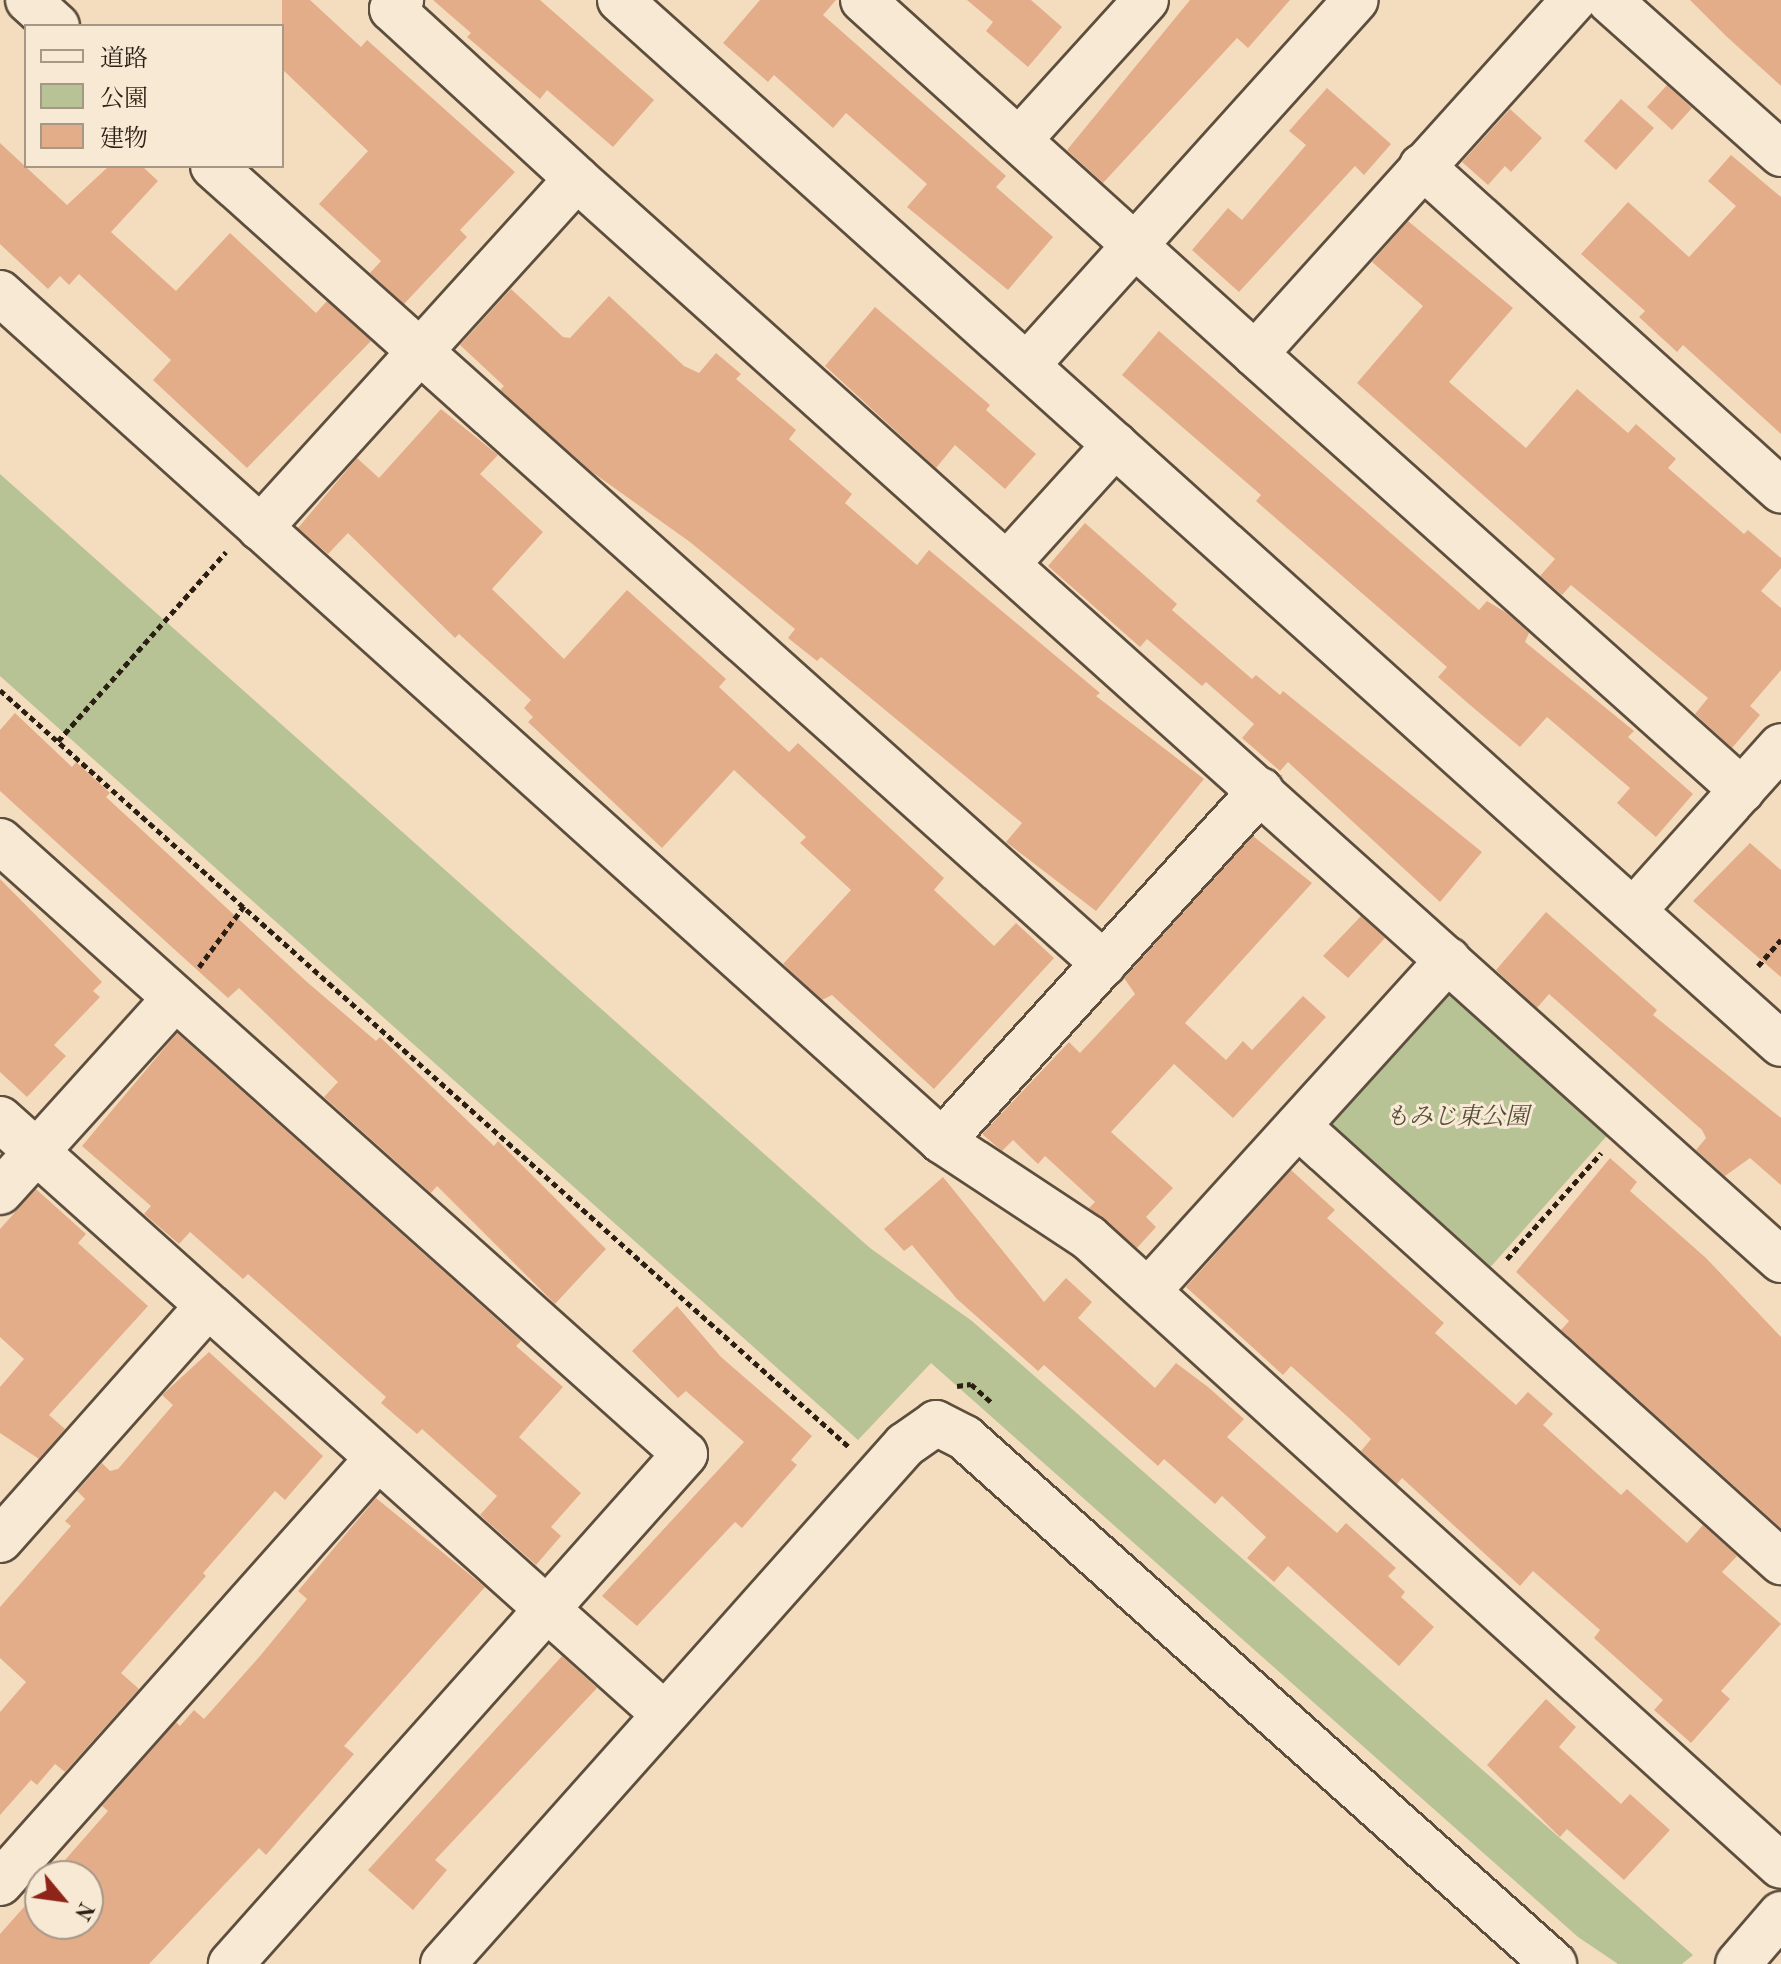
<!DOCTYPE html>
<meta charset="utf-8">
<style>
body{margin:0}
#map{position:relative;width:1781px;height:1964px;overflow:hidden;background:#f4ddbe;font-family:"Old Standard TT","Noto Serif JP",serif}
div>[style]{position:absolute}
.green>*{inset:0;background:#b7c295}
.building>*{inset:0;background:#e4ad8a}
.path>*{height:5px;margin-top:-2.5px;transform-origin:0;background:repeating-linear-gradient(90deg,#2b1e13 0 6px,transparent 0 10px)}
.roads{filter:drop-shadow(2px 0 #5d4e3e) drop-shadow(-2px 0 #5d4e3e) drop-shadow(0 2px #5d4e3e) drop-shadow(0 -2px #5d4e3e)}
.minor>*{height:44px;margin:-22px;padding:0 22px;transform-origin:22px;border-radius:22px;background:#f8e9d5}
span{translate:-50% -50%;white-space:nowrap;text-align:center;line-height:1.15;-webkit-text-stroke:6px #f8e9d5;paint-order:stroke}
.park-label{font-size:24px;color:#554f3a;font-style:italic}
.legend{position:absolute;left:24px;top:24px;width:260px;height:144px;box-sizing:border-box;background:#f8e9d5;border:2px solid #a69887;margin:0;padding:10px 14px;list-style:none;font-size:24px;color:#2b1e13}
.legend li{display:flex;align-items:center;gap:16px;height:40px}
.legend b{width:40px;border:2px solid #a69887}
.north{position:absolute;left:24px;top:1860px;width:80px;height:80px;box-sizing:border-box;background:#f8e9d5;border:2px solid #a69887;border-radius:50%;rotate:119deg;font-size:22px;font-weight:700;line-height:32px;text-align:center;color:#2b1e13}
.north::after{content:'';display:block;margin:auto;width:28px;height:36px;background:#8f2418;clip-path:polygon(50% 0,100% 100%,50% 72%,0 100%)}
</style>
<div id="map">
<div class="green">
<div style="clip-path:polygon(0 474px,870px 1248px,972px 1321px,1693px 1955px,1682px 1964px,1618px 1964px,1578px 1937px,931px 1363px,858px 1440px,0 676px)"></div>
<div style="clip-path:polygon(1448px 994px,1456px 994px,1612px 1130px,1487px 1271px,1329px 1131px,1332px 1120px,1439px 997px)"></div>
</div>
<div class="building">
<div style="clip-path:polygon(282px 0,310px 0,361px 47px,367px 40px,515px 172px,460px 230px,467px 237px,404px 304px,370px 273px,381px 261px,319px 204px,368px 151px,282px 69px)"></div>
<div style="clip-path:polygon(433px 0,540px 0,654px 100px,613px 147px,547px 90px,540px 99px,467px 37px,471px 33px)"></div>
<div style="clip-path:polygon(760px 0,836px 0,823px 15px,1006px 176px,996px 187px,1053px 237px,1008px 290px,907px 207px,927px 184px,846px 113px,833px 128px,774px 75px,768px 82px,723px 43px)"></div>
<div style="clip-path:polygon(967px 0,1031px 0,1062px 27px,1028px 67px,986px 31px,993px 22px)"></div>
<div style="clip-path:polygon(1190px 0,1290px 0,1248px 48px,1237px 38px,1103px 183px,1067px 150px)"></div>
<div style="clip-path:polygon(1690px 0,1781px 0,1781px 86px,1726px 36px)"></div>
<div style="clip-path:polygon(1667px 85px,1692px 108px,1672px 130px,1647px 107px)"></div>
<div style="clip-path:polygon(1327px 88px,1391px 144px,1364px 175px,1355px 166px,1239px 292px,1192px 250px,1228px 208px,1242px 220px,1306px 145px,1289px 131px)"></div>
<div style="clip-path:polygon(1621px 99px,1654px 128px,1616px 170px,1584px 141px)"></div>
<div style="clip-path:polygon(1510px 109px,1542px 138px,1511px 172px,1505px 166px,1488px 185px,1462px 162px)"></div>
<div style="clip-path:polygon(0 143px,67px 205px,109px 166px,142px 166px,158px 181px,111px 232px,176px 291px,230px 233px,316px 313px,327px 301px,371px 341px,247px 468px,153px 380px,171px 360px,79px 274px,69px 285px,60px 276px,48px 289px,0 244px)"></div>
<div style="clip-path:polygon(1731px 155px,1781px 197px,1781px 434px,1683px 345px,1677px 352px,1639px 317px,1645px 311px,1581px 254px,1628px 202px,1689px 257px,1736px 206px,1708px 181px)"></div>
<div style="clip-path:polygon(1408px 221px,1513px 308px,1449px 382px,1526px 448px,1577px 389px,1628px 433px,1636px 424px,1676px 459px,1668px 468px,1744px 534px,1748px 530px,1781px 558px,1781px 568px,1761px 591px,1781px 608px,1781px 670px,1750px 706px,1760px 715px,1732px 748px,1695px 714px,1708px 698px,1571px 585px,1562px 595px,1540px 576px,1555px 559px,1357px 383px,1423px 306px,1372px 262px)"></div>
<div style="clip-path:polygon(511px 289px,563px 337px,570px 338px,609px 296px,684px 366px,699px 373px,716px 353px,741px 374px,736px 379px,796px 430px,789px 439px,852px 494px,845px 503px,917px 565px,929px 550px,1100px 693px,1096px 696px,1204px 779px,1096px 911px,1006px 842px,1022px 823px,821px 657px,817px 661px,788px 638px,795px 629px,690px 542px,592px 472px,500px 390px,504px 386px,460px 345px)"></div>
<div style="clip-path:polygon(875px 307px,990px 405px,986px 410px,1036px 454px,1005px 489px,955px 445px,936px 468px,825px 366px)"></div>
<div style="clip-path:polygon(1159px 331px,1479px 610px,1487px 601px,1507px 613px,1529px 633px,1525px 642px,1634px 731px,1628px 737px,1693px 794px,1656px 837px,1617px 803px,1630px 788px,1547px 717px,1520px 747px,1470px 705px,1438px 677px,1447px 667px,1256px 501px,1261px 495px,1122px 375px)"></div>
<div style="clip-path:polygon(441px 409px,498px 455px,480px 474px,543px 532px,492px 589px,564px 659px,627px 590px,726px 679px,719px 687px,789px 752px,798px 743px,944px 878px,934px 890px,994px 946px,1016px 923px,1054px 958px,934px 1089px,832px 995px,822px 1000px,783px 964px,851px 890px,800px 843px,806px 837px,734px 770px,662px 848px,528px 722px,533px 717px,524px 708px,531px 700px,459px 634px,455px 638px,348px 533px,328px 554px,298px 528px,357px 458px,379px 478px)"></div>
<div style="clip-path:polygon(1085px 523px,1177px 604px,1172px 610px,1252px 679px,1256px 675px,1280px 695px,1283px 691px,1482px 852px,1440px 902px,1288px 762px,1280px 771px,1242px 738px,1254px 724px,1206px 682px,1202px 686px,1147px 639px,1140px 647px,1048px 566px)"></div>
<div style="clip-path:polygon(15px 713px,72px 767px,76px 762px,110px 793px,106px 797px,307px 982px,376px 1041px,380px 1037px,494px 1146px,498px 1141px,606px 1249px,555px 1304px,437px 1186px,431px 1193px,324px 1097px,338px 1082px,239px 988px,228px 998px,0 791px,0 730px)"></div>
<div style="clip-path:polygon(1253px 836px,1312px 883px,1185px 1023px,1226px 1060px,1243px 1041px,1252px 1050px,1303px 996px,1326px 1017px,1233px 1118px,1174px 1064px,1111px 1132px,1173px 1188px,1146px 1217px,1156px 1227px,1137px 1248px,1089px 1208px,1095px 1202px,1045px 1156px,1038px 1164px,1013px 1140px,1002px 1151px,982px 1134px,1069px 1042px,1080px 1053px,1135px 994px,1124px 978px)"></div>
<div style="clip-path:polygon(1750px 843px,1781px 870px,1781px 977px,1693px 901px)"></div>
<div style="clip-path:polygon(0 879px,102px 982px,93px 991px,100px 997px,54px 1045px,66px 1056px,27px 1097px,0 1072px)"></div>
<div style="clip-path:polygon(1546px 912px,1657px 1010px,1653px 1015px,1781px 1118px,1781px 1185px,1750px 1158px,1725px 1176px,1696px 1150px,1706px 1138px,1702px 1130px,1549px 994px,1537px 1008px,1496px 970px)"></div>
<div style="clip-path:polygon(1361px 916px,1385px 938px,1348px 978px,1323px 956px)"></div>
<div style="clip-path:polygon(177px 1033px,521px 1341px,516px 1346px,563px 1387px,519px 1437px,581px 1493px,551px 1527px,561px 1536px,536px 1565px,480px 1515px,497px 1496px,422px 1429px,417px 1434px,381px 1403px,386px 1397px,248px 1274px,243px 1279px,190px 1232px,179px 1244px,144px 1214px,151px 1206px,82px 1146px)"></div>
<div style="clip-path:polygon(1610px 1158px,1637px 1182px,1630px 1191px,1706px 1258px,1781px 1337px,1781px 1528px,1561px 1330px,1569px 1321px,1516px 1272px)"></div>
<div style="clip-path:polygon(1291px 1170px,1335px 1210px,1327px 1218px,1444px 1323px,1435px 1333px,1516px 1405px,1528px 1392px,1553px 1414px,1543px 1425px,1621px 1495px,1627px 1489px,1687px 1543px,1703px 1525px,1737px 1556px,1722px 1572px,1781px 1624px,1721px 1691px,1730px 1699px,1691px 1743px,1654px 1710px,1663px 1700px,1594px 1638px,1600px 1630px,1533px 1571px,1520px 1586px,1402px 1478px,1397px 1484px,1361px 1451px,1371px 1439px,1349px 1418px,1291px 1366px,1283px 1375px,1186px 1287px)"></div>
<div style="clip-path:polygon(943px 1177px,1044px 1302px,1066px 1278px,1092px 1302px,1078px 1318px,1155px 1388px,1176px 1363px,1208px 1387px,1244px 1419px,1227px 1437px,1337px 1533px,1346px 1523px,1396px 1568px,1388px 1576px,1405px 1592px,1401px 1597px,1434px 1627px,1399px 1666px,1288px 1566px,1274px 1582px,1247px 1558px,1266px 1537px,1222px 1496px,1215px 1504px,1164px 1459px,1158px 1466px,1044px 1365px,1038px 1371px,957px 1299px,912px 1245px,904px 1251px,884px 1229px)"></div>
<div style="clip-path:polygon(36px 1189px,86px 1234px,78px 1243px,148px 1306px,49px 1415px,65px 1429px,39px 1459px,0 1433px,0 1387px,24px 1359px,0 1337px,0 1229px)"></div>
<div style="clip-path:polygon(677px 1306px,721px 1357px,812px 1436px,791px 1460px,797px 1465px,742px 1528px,735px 1522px,637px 1626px,602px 1596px,744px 1442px,686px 1391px,678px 1398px,632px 1351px)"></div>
<div style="clip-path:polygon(209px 1352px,323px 1456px,285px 1500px,275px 1491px,203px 1573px,206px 1576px,121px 1673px,139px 1689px,65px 1772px,55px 1764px,37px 1785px,31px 1780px,0 1815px,0 1712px,26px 1682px,0 1658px,0 1607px,71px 1526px,65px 1521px,85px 1499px,77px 1491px,102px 1463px,110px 1471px,118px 1469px,173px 1405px,162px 1395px)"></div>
<div style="clip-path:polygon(376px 1498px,485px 1587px,344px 1746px,354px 1754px,266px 1855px,259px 1848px,149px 1964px,0 1964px,0 1934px,40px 1889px,40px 1924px,88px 1924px,88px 1876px,51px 1876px,108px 1811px,102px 1806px,176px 1722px,180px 1726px,194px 1710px,204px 1719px,260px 1656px,307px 1599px,298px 1591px)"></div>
<div style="clip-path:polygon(562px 1656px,597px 1688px,435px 1860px,447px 1870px,413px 1910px,368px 1870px)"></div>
<div style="clip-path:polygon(1546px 1699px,1576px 1727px,1559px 1747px,1621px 1804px,1630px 1794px,1670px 1830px,1624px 1880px,1567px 1829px,1560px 1837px,1487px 1765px)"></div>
</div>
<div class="path">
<div style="left:0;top:690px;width:1137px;rotate:41.72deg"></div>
<div style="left:58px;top:741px;width:253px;rotate:-48.4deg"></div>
<div style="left:1758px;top:966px;width:35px;rotate:-49deg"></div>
<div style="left:199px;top:967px;width:76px;rotate:-53.6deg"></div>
<div style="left:1507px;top:1259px;width:142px;rotate:-48.4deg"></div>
<div style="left:957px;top:1386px;width:14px;rotate:-8deg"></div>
<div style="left:971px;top:1384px;width:28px;rotate:42deg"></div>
</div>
<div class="roads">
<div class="minor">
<div style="left:28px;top:0;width:39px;rotate:42deg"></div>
<div style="left:620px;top:0;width:1561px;rotate:41.96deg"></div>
<div style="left:863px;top:0;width:528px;rotate:42.08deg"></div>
<div style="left:1255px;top:354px;width:477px;rotate:-48deg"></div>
<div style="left:1609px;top:0;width:231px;rotate:41.8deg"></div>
<div style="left:1019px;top:140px;width:189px;rotate:-47.8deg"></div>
<div style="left:213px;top:166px;width:1196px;rotate:41.85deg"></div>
<div style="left:1422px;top:166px;width:484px;rotate:42.1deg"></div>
<div style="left:577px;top:179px;width:1618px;rotate:41.92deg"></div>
<div style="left:0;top:293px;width:1267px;rotate:41.99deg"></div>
<div style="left:942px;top:1141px;width:176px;rotate:33.4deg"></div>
<div style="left:1089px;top:1238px;width:934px;rotate:42.22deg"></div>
<div style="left:1255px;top:354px;width:654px;rotate:41.84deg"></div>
<div style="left:1027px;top:365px;width:491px;rotate:-48deg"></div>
<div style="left:260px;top:528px;width:471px;rotate:-47.8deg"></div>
<div style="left:577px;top:179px;width:251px;rotate:-137.4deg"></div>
<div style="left:392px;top:9px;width:13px;rotate:-45deg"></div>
<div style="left:1007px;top:564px;width:161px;rotate:-47.8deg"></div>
<div style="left:0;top:841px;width:919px;rotate:41.83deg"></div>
<div style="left:685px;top:1454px;width:683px;rotate:131.68deg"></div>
<div style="left:1634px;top:910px;width:220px;rotate:-48.1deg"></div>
<div style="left:0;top:1119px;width:892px;rotate:41.86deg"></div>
<div style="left:1298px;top:1126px;width:651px;rotate:42.07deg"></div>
<div style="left:942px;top:1141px;width:474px;rotate:-47.7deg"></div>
<div style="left:0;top:1192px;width:261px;rotate:-47.9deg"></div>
<div style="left:1148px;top:1291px;width:447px;rotate:-47.8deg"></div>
<div style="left:0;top:1540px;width:313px;rotate:-48.4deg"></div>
<div style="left:0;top:1883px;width:567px;rotate:-48.36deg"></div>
<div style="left:443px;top:1964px;width:695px;rotate:-48.33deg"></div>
<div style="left:905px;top:1445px;width:38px;rotate:-35deg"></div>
<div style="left:936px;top:1423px;width:33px;rotate:27deg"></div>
<div style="left:965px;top:1438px;width:790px;rotate:41.77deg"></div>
<div style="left:1738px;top:1964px;width:66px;rotate:-49.3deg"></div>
</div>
</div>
<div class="park-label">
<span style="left:1457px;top:1119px">もみじ東公園</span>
</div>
<ul class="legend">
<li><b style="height:10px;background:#f8e9d5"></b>道路</li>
<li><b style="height:22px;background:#b7c295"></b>公園</li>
<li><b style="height:22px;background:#e4ad8a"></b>建物</li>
</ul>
<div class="north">N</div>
</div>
